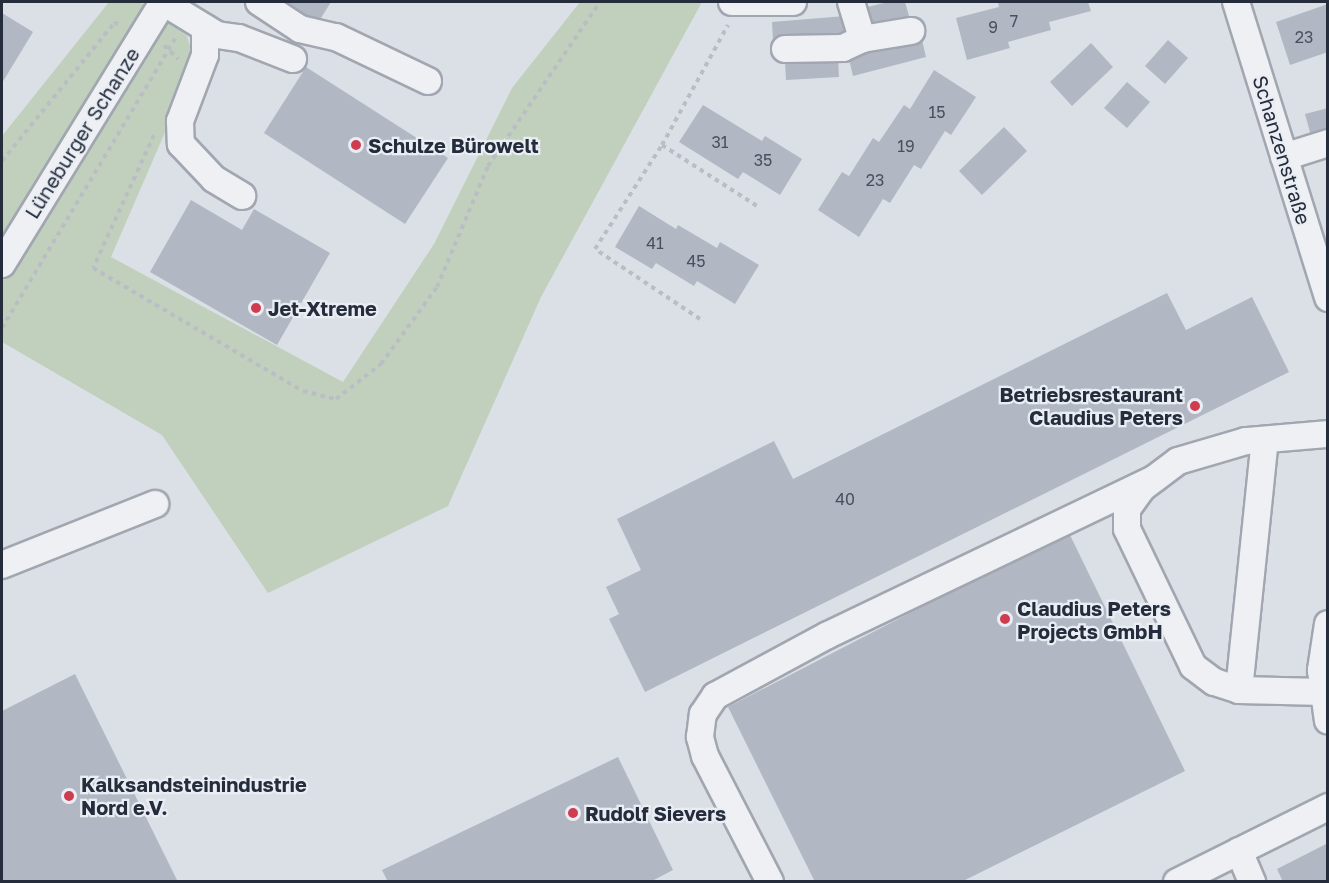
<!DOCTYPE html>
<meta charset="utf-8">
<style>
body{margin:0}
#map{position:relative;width:1329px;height:883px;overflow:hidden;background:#dbdfe6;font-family:"Golos Text",sans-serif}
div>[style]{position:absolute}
.green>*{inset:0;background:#c1d0bc}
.building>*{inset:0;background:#b2b8c3}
.path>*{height:4px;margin-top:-2px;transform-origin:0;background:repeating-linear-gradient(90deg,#babdc4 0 4.5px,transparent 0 9px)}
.roads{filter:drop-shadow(2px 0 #a1a6b0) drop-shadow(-2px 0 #a1a6b0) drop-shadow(0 2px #a1a6b0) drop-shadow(0 -2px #a1a6b0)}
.minor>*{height:26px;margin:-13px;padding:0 13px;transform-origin:13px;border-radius:13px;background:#eef0f4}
.dots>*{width:16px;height:16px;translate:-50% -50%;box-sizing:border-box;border:3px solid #eaeef4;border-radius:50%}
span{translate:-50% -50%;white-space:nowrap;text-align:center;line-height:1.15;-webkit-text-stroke:4.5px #eaeef4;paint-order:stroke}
.number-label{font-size:16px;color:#48505e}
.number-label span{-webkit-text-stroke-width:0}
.street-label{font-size:20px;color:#252d3c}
.poi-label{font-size:20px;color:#252d3c;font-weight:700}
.left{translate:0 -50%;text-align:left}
.right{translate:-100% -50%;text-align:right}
.frame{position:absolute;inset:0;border:3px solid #252d3c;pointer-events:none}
</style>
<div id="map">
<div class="green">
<div style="clip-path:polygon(109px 2px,140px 2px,187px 36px,195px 63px,111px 257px,343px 382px,434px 244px,512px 88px,580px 2px,702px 2px,541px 297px,448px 506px,268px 593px,162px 435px,2px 342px,2px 136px)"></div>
</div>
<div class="building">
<div style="clip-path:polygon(269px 2px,331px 2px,314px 29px)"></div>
<div style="clip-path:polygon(888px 2px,905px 2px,909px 16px,868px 27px,863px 8px)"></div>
<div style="clip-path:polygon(998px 2px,1088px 2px,1091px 11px,1049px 22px,1051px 30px,1008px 42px,1010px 48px,967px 60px,956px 18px,999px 7px)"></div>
<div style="clip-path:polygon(1328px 4px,1328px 52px,1290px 65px,1276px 22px)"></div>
<div style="clip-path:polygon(2px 13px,33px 32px,2px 83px)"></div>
<div style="clip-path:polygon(845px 16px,847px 34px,773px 40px,772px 22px)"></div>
<div style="clip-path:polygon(921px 36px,926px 57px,853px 76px,848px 55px)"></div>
<div style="clip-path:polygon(1168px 40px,1188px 58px,1165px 84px,1145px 66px)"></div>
<div style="clip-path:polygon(1091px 43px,1113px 67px,1072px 106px,1050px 82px)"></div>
<div style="clip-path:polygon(838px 58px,839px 77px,786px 80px,785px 61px)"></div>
<div style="clip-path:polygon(306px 67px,448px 158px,405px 224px,264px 133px)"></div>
<div style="clip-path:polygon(934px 70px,976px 97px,951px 135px,945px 131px,921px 169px,914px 165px,890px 203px,883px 199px,859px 237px,818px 210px,842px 172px,849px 176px,873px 138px,879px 142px,904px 105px,910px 109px)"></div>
<div style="clip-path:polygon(1127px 82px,1150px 102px,1127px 128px,1104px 108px)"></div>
<div style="clip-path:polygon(703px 105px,762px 141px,765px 136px,802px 159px,780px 195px,743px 172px,738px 179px,679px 142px)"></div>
<div style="clip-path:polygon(1328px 108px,1328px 132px,1311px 136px,1305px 114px)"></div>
<div style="clip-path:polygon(1004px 127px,1027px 151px,982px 195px,959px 171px)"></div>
<div style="clip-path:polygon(191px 200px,242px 230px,254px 209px,330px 253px,277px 345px,150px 272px)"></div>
<div style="clip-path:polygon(639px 206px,676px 229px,678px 225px,717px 248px,720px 242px,759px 265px,735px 304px,697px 281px,694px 286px,656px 263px,652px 269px,615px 247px)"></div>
<div style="clip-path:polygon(1167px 293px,1186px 330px,1252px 297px,1289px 372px,645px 692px,609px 619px,619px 614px,606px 587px,641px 570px,617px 519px,774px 441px,793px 479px)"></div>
<div style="clip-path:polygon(1068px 531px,1185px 771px,961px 882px,815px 882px,728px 707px)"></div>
<div style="clip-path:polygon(75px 674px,178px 882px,2px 882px,2px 711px)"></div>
<div style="clip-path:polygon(618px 757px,673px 870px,650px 882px,388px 882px,382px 870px)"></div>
<div style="clip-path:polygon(1328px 843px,1328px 882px,1283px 882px,1277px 869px)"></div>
</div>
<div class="path">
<div style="left:164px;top:45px;width:20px;rotate:45deg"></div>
<div style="left:154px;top:135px;width:146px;rotate:114.6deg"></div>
<div style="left:93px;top:268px;width:243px;rotate:30.4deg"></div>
<div style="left:303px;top:391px;width:34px;rotate:14deg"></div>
<div style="left:336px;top:399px;width:57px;rotate:-37.9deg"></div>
<div style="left:381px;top:364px;width:95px;rotate:-54deg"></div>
<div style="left:437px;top:287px;width:131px;rotate:-67.1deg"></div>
<div style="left:488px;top:166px;width:199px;rotate:-55.7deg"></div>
<div style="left:662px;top:145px;width:113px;rotate:32.7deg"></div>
<div style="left:2px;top:161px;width:178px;rotate:-50.9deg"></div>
<div style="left:114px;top:23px;width:6px;rotate:9deg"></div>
<div style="left:700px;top:319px;width:126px;rotate:-146.3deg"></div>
<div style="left:595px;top:249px;width:124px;rotate:-57.2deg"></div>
<div style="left:662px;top:145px;width:137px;rotate:-61.2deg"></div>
<div style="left:2px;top:328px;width:339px;rotate:-59.1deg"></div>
</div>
<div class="roads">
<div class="minor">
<div style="left:163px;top:2px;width:63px;rotate:31.4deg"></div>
<div style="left:217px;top:35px;width:22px;rotate:8deg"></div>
<div style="left:239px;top:38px;width:58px;rotate:21.3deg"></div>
<div style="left:259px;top:2px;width:49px;rotate:33.4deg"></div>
<div style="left:300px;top:29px;width:37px;rotate:13deg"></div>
<div style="left:336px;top:37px;width:102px;rotate:25.6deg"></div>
<div style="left:732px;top:2px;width:61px"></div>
<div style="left:851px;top:2px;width:39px;rotate:73deg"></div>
<div style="left:862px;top:39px;width:50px;rotate:-9.3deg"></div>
<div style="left:1236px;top:2px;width:310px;rotate:72.7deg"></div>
<div style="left:205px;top:28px;width:27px;rotate:90deg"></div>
<div style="left:205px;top:55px;width:71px;rotate:110.7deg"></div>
<div style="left:180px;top:121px;width:23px;rotate:88deg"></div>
<div style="left:181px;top:144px;width:48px;rotate:46.7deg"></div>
<div style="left:214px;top:179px;width:33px;rotate:31deg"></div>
<div style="left:785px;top:49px;width:58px;rotate:-1deg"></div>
<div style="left:843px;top:48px;width:21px;rotate:-25deg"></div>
<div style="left:1284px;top:157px;width:46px;rotate:-17.7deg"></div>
<div style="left:2px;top:264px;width:308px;rotate:-58.4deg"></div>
<div style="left:2px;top:565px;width:165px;rotate:-21.7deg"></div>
<div style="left:1328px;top:624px;width:47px;rotate:98.7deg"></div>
<div style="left:1321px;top:670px;width:51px;rotate:82.2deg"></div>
<div style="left:1239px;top:690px;width:251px;rotate:-84.1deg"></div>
<div style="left:1324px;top:692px;width:85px;rotate:-178.7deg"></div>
<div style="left:1239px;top:690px;width:26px;rotate:-162deg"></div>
<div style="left:1214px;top:682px;width:26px;rotate:-143deg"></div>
<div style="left:1193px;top:666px;width:152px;rotate:-115.7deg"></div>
<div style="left:1127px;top:529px;width:20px;rotate:-90deg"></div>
<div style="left:1127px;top:509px;width:26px;rotate:-54deg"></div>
<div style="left:1142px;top:488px;width:45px;rotate:-36.9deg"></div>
<div style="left:1178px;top:461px;width:71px;rotate:-16.4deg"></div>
<div style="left:1246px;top:441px;width:82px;rotate:-4.9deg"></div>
<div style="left:1239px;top:851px;width:34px;rotate:67deg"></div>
<div style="left:770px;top:882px;width:142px;rotate:-117.3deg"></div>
<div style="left:705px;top:756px;width:20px;rotate:-105deg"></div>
<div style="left:700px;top:737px;width:23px;rotate:-83deg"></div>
<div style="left:703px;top:714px;width:22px;rotate:-56deg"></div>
<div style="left:715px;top:696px;width:128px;rotate:-28.4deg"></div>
<div style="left:828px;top:635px;width:361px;rotate:-25.6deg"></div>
<div style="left:1177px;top:882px;width:169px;rotate:-26.4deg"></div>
</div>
</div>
<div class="dots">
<div style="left:356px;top:145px;background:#cf3c50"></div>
<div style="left:256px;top:308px;background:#cf3c50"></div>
<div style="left:1195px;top:406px;background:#cf3c50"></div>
<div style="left:1005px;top:619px;background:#cf3c50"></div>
<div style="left:69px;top:796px;background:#cf3c50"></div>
<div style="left:573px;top:813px;background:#cf3c50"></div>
</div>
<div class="number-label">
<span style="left:1014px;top:21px">7</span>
<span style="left:993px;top:27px">9</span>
<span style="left:1304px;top:37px">23</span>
<span style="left:937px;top:112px">15</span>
<span style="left:720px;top:142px">31</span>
<span style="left:906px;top:146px">19</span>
<span style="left:763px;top:160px">35</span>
<span style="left:875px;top:180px">23</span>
<span style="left:655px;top:243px">41</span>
<span style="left:696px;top:261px">45</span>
<span style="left:845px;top:499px">40</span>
</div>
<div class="street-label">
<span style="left:82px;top:133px;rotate:-58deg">Lüneburger Schanze</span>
<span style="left:1282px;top:150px;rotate:73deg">Schanzenstraße</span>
</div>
<div class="poi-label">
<span class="left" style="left:368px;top:145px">Schulze Bürowelt</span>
<span class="left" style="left:268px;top:308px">Jet-Xtreme</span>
<span class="right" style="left:1183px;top:406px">Betriebsrestaurant<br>Claudius Peters</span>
<span class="left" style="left:1017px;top:620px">Claudius Peters<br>Projects GmbH</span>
<span class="left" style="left:81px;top:796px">Kalksandsteinindustrie<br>Nord e.V.</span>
<span class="left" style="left:585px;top:813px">Rudolf Sievers</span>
</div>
<div class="frame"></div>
</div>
